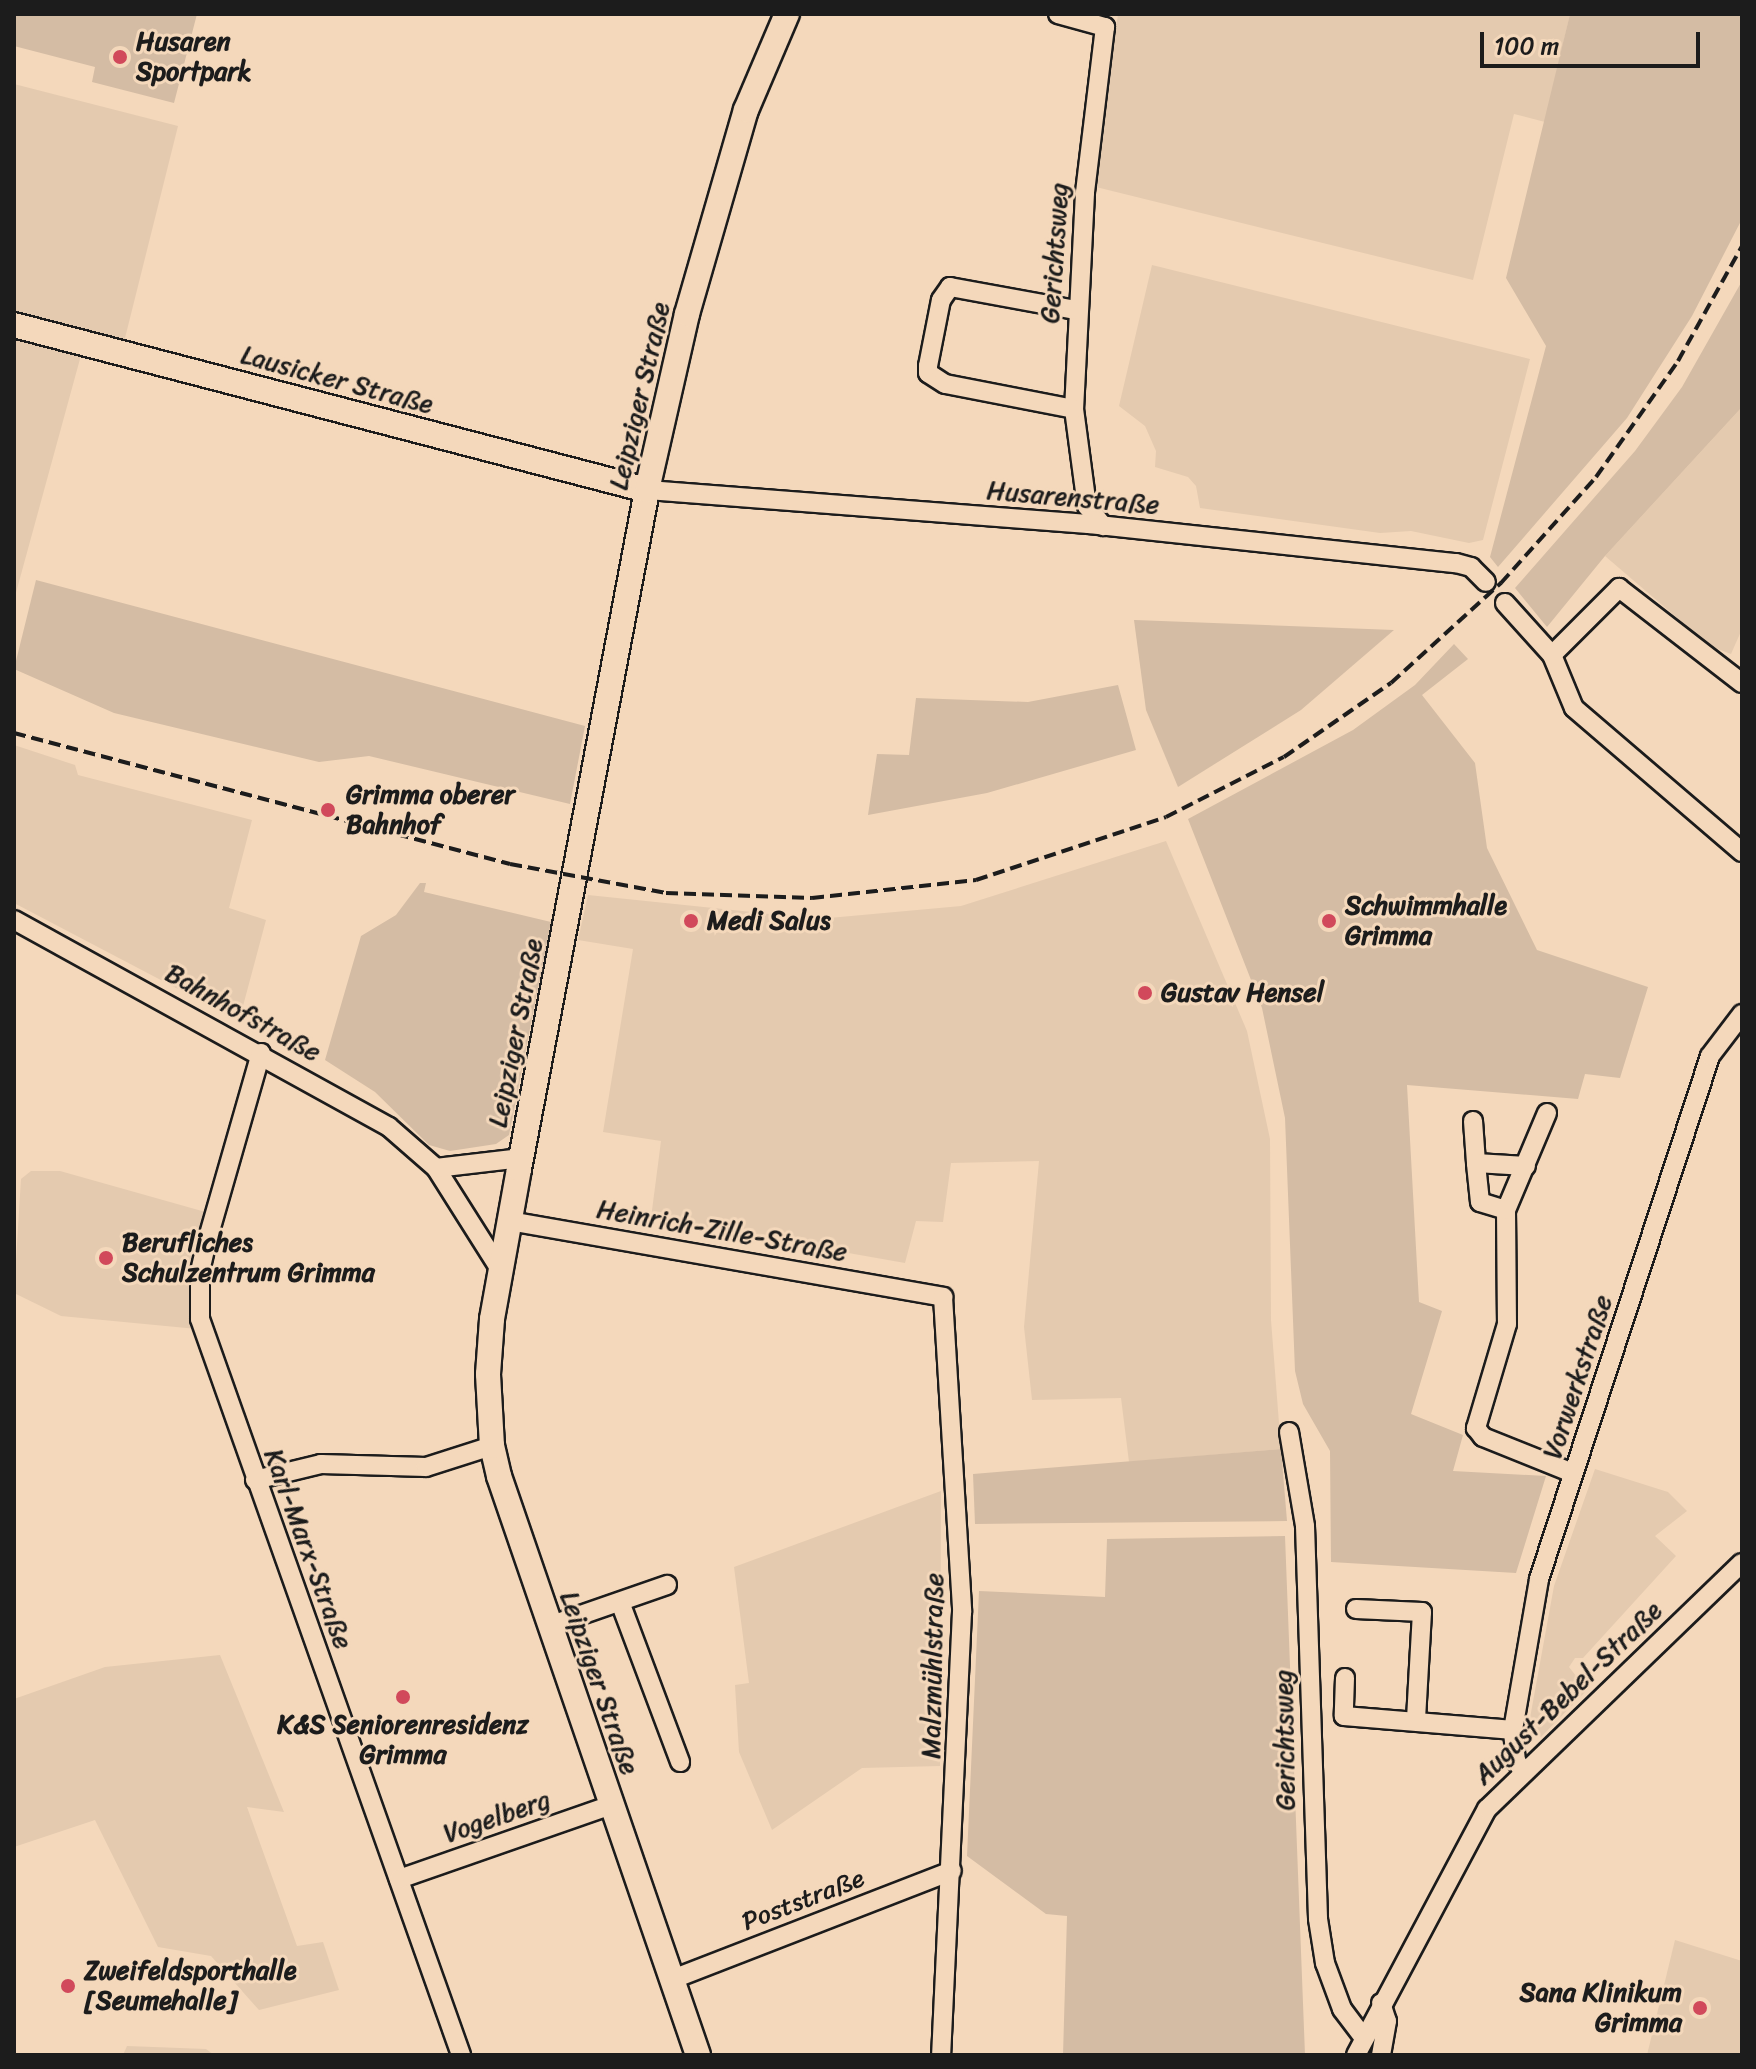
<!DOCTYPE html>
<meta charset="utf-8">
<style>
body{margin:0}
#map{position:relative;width:1756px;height:2069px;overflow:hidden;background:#f4d8bb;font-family:Sriracha,sans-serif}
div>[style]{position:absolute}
.built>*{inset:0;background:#e4caaf}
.green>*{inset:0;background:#d4bca4}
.roads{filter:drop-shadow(2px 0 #1c1c1c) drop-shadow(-2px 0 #1c1c1c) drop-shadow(0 2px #1c1c1c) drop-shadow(0 -2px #1c1c1c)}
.street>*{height:18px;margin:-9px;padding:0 9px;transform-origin:9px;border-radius:9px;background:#f4d8bb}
.secondary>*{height:24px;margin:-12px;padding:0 12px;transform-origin:12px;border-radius:12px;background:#f4d8bb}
.rail>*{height:4px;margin-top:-2px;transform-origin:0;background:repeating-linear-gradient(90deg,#1c1c1c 0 12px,transparent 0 18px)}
.dots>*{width:22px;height:22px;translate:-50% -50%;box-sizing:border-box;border:4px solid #f4d8bb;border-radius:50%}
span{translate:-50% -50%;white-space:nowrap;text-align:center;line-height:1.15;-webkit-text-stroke:6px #f4d8bb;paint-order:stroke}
.poi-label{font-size:26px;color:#1c1c1c;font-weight:700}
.left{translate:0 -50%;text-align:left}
.right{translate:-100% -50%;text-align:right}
.street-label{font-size:26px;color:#1c1c1c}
.frame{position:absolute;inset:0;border:16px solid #1c1c1c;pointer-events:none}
.scale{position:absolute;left:1480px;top:32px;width:220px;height:36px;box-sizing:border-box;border:4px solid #1c1c1c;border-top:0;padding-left:10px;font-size:24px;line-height:28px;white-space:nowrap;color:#1c1c1c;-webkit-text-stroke:6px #f4d8bb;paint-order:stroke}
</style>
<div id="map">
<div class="built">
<div style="clip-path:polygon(1118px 14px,1570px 14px,1545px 122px,1514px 114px,1473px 280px,1096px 187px)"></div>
<div style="clip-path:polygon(14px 84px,178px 126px,123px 346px,86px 337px,14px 600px)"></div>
<div style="clip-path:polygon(1152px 265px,1530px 359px,1483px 540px,1469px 543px,1411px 531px,1380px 533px,1200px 508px,1196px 486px,1188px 477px,1155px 467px,1156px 451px,1145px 426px,1119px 406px)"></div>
<div style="clip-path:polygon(1742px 407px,1742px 629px,1731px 654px,1710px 646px,1605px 556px)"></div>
<div style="clip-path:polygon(14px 745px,75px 765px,78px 775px,252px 820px,229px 908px,266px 920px,239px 1021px,14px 903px)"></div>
<div style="clip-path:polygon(1166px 841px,1247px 1031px,1270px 1139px,1271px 1320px,1281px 1449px,1129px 1462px,1121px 1398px,1032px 1400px,1024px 1327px,1039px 1161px,951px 1163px,943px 1222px,916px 1221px,905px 1263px,651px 1218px,661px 1141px,603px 1132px,633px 949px,578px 940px,588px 895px,818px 919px,961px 906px)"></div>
<div style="clip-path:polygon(31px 1171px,60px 1171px,209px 1213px,197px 1329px,61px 1316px,14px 1293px,21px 1179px)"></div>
<div style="clip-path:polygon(1595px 1469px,1668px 1492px,1687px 1511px,1655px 1536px,1676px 1556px,1583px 1658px,1575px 1658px,1569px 1667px,1587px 1690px,1541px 1737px,1528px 1729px,1554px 1586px)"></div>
<div style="clip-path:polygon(941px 1491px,940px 1766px,862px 1768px,772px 1830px,739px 1752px,735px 1685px,749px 1683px,734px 1567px)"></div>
<div style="clip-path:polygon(220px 1655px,284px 1812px,247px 1807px,297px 1946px,323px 1942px,339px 1990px,259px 2010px,211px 1956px,158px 1947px,95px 1820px,14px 1847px,14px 1699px,105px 1667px)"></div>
<div style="clip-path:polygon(1675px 1940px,1742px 1961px,1742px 2055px,1647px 2055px)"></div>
<div style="clip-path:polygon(127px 2046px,206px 2049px,214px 2055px,123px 2055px)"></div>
</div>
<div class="green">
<div style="clip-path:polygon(14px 14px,197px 14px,174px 103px,92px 82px,95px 67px,14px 46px)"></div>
<div style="clip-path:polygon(1570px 14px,1742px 14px,1742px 219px,1692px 316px,1627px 418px,1498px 567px,1490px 557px,1546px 346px,1506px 278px)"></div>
<div style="clip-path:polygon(1742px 281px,1742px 407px,1605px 556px,1547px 627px,1515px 588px,1635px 451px,1682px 387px)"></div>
<div style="clip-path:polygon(36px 580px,585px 726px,570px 804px,369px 756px,319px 762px,114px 713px,14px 669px)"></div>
<div style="clip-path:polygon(1134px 620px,1135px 620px,1394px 630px,1301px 710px,1178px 787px,1146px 710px)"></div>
<div style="clip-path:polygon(1454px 644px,1468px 659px,1422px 695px,1475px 763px,1487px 848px,1537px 950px,1648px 987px,1620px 1078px,1585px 1074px,1578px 1099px,1407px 1085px,1419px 1302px,1442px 1311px,1411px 1414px,1463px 1435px,1453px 1471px,1546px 1476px,1516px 1573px,1331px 1562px,1330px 1451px,1303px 1404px,1295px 1371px,1285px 1118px,1262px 1008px,1188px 819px,1353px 730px,1415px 685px)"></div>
<div style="clip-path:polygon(1118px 685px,1136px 750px,987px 793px,868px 815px,877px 754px,909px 755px,916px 698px,1028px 702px)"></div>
<div style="clip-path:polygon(420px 883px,426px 883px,424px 892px,551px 922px,509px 1135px,496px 1144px,450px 1151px,429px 1145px,375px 1092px,325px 1060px,361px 936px,396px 915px)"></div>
<div style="clip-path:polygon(1281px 1449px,1287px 1521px,975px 1524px,973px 1474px)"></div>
<div style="clip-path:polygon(1285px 1536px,1305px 2055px,1063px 2055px,1067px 1916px,1046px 1914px,967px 1856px,979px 1591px,1105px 1597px,1107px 1539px)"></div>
</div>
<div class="roads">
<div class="street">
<div style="left:1058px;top:14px;width:49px;rotate:15.5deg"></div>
<div style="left:1105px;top:27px;width:167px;rotate:96.9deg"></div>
<div style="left:1085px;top:193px;width:216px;rotate:92.9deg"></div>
<div style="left:1074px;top:409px;width:98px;rotate:82.4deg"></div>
<div style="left:1087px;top:506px;width:26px;rotate:51deg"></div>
<div style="left:1074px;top:409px;width:131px;rotate:-169deg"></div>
<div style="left:945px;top:384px;width:20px;rotate:-147deg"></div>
<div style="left:928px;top:373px;width:7px;rotate:-90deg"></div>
<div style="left:928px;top:366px;width:67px;rotate:-78.9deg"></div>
<div style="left:941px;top:300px;width:16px;rotate:-55deg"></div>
<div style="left:950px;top:287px;width:127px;rotate:10.4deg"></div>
<div style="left:647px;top:490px;width:443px;rotate:4.4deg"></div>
<div style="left:1089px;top:524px;width:369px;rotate:6.1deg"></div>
<div style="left:1456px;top:563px;width:16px;rotate:15deg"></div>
<div style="left:1471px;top:567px;width:21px;rotate:45deg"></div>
<div style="left:1505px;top:603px;width:70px;rotate:47.9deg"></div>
<div style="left:1552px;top:655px;width:57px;rotate:67.5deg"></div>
<div style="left:1574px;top:708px;width:221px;rotate:40.6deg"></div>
<div style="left:1552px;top:655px;width:95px;rotate:-45deg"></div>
<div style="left:1619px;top:588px;width:155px;rotate:37.7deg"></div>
<div style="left:14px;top:920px;width:428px;rotate:28.9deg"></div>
<div style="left:389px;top:1127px;width:62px;rotate:41.1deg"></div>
<div style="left:436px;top:1168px;width:122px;rotate:57.7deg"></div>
<div style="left:261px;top:1053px;width:196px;rotate:106deg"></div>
<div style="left:207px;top:1241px;width:32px;rotate:103deg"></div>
<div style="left:200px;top:1272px;width:47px;rotate:90deg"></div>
<div style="left:200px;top:1319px;width:781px;rotate:70.47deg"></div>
<div style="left:1547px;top:1113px;width:105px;rotate:112.9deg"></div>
<div style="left:1506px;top:1210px;width:114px;rotate:89.5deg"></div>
<div style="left:1507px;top:1324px;width:109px;rotate:106.6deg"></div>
<div style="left:1476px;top:1428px;width:11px;rotate:52deg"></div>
<div style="left:1483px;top:1437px;width:97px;rotate:21.8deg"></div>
<div style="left:1473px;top:1121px;width:42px;rotate:85.9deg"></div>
<div style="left:436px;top:1168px;width:86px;rotate:-6.7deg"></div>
<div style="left:1506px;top:1210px;width:27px;rotate:-163deg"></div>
<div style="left:1480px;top:1202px;width:39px;rotate:-96deg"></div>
<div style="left:1476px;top:1163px;width:50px;rotate:3.4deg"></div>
<div style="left:509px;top:1221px;width:441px;rotate:9.9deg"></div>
<div style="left:943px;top:1297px;width:316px;rotate:86.5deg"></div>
<div style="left:962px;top:1612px;width:443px;rotate:92.7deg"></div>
<div style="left:1289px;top:1432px;width:95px;rotate:80.3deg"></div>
<div style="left:1305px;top:1526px;width:393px;rotate:88.1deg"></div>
<div style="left:1318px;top:1919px;width:45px;rotate:81deg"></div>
<div style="left:1325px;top:1963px;width:49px;rotate:69.7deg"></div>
<div style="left:1342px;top:2009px;width:35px;rotate:53deg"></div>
<div style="left:255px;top:1480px;width:68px;rotate:-13.6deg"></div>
<div style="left:321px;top:1464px;width:105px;rotate:1.6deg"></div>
<div style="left:426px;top:1467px;width:69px;rotate:-17.7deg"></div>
<div style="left:620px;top:1602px;width:171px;rotate:69.4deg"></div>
<div style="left:1356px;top:1609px;width:66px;rotate:2.6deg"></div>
<div style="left:1422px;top:1612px;width:109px;rotate:93.2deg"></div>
<div style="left:549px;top:1626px;width:125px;rotate:-19.2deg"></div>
<div style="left:1345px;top:1678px;width:38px;rotate:92deg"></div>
<div style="left:1344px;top:1716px;width:170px;rotate:4.7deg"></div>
<div style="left:1523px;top:1771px;width:12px;rotate:-125deg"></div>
<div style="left:1516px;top:1761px;width:31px;rotate:-96deg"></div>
<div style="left:1513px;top:1730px;width:153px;rotate:-80.2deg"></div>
<div style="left:1539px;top:1579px;width:550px;rotate:-71.89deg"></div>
<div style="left:1710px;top:1056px;width:53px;rotate:-52.7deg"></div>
<div style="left:399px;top:1879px;width:225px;rotate:-19.2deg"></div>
<div style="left:673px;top:1979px;width:299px;rotate:-21.2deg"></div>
<div style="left:1381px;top:2003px;width:19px;rotate:72deg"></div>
<div style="left:1387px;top:2021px;width:35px;rotate:100deg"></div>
<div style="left:1356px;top:2055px;width:279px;rotate:-62deg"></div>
<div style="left:1487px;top:1809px;width:354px;rotate:-44deg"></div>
</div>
<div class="secondary">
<div style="left:14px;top:325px;width:654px;rotate:14.61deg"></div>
<div style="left:698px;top:2055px;width:612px;rotate:-108.97deg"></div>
<div style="left:499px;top:1476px;width:31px;rotate:-103deg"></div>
<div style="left:492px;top:1446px;width:72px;rotate:-93.2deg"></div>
<div style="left:488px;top:1374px;width:55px;rotate:-85.8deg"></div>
<div style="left:492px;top:1319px;width:152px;rotate:-79.8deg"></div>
<div style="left:519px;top:1169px;width:691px;rotate:-79.32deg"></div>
<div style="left:647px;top:490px;width:180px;rotate:-77.2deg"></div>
<div style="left:687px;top:314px;width:212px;rotate:-73.9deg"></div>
<div style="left:746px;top:110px;width:104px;rotate:-66.9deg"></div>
</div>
</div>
<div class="rail">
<div style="left:14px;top:733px;width:513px;rotate:14.79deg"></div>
<div style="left:510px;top:864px;width:159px;rotate:10.5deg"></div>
<div style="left:666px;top:893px;width:146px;rotate:2deg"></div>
<div style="left:812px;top:898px;width:165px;rotate:-6.3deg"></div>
<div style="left:976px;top:880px;width:200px;rotate:-18.3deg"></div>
<div style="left:1166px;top:817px;width:132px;rotate:-27deg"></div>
<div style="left:1284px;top:757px;width:130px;rotate:-34.7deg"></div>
<div style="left:1391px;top:683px;width:149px;rotate:-42.3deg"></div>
<div style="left:1501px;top:583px;width:142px;rotate:-48.1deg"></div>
<div style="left:1596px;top:477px;width:142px;rotate:-54.7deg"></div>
<div style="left:1678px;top:361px;width:132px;rotate:-60.9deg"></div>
</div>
<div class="dots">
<div style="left:120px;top:57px;background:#d1495b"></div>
<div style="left:328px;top:810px;background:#d1495b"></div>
<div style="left:691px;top:921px;background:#d1495b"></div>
<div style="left:1329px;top:921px;background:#d1495b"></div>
<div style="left:1145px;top:993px;background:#d1495b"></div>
<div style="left:106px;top:1258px;background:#d1495b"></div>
<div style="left:403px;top:1697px;background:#d1495b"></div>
<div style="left:68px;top:1986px;background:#d1495b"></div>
<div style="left:1700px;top:2008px;background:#d1495b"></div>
</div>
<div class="poi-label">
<span class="left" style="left:136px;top:57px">Husaren<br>Sportpark</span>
<span class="left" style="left:346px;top:810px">Grimma oberer<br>Bahnhof</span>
<span class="left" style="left:1345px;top:921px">Schwimmhalle<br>Grimma</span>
<span class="left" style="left:707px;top:921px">Medi Salus</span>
<span class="left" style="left:1161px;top:993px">Gustav Hensel</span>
<span class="left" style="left:122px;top:1258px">Berufliches<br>Schulzentrum Grimma</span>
<span style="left:403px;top:1740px">K&amp;S Seniorenresidenz<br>Grimma</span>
<span class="left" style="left:84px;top:1986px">Zweifeldsporthalle<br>[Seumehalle]</span>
<span class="right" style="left:1682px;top:2008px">Sana Klinikum<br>Grimma</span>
</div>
<div class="street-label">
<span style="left:1055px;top:253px;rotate:-86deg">Gerichtsweg</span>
<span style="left:337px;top:380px;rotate:15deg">Lausicker Straße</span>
<span style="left:640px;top:396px;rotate:-77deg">Leipziger Straße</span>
<span style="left:1073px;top:498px;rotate:5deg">Husarenstraße</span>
<span style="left:243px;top:1013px;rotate:29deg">Bahnhofstraße</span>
<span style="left:516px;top:1033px;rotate:-79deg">Leipziger Straße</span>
<span style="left:722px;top:1231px;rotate:10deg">Heinrich-Zille-Straße</span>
<span style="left:1578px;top:1377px;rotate:-72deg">Vorwerkstraße</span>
<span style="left:308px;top:1549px;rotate:70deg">Karl-Marx-Straße</span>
<span style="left:933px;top:1666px;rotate:-89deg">Malzmühlstraße</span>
<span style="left:599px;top:1683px;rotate:71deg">Leipziger Straße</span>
<span style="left:1568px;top:1693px;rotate:-44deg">August-Bebel-Straße</span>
<span style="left:1285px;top:1740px;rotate:-91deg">Gerichtsweg</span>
<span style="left:497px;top:1817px;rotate:-19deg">Vogelberg</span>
<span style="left:803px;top:1900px;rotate:-21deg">Poststraße</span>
</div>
<div class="frame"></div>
<div class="scale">100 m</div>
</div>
